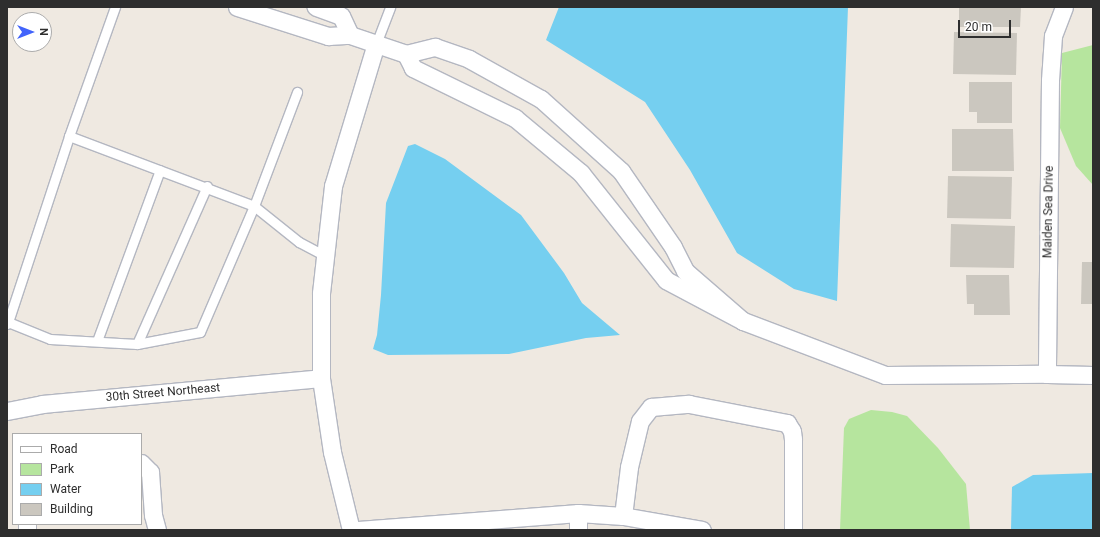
<!DOCTYPE html>
<style>
body{margin:0}
#map{position:relative;width:1100px;height:537px;overflow:hidden;background:#efe9e1;font-family:Roboto,sans-serif}
div>[style]{position:absolute}
.green>*{inset:0;background:#b6e59e}
.water>*{inset:0;background:#75cff0}
.building>*{inset:0;background:#cbc7bf}
.roads{filter:drop-shadow(1px 0 #b4b7c1) drop-shadow(-1px 0 #b4b7c1) drop-shadow(0 1px #b4b7c1) drop-shadow(0 -1px #b4b7c1)}
.service>*{height:9px;margin:-4.5px;padding:0 4.5px;transform-origin:4.5px;border-radius:4.5px;background:#fff}
.minor>*{height:17px;margin:-8.5px;padding:0 8.5px;transform-origin:8.5px;border-radius:8.5px;background:#fff}
span{translate:-50% -50%;white-space:nowrap;text-align:center;line-height:1.15;-webkit-text-stroke:3px #fff;paint-order:stroke}
.street-label{font-size:12px;color:#2e2e2e}
.frame{position:absolute;inset:0;border:8px solid #2e2e2e;pointer-events:none}
.legend{position:absolute;left:12px;top:433px;width:130px;height:92px;box-sizing:border-box;background:#fff;border:1px solid #ababab;margin:0;padding:5px 7px;list-style:none;font-size:12px;color:#2e2e2e}
.legend li{display:flex;align-items:center;gap:8px;height:20px}
.legend b{width:20px;border:1px solid #ababab}
.north{position:absolute;left:12px;top:12px;width:40px;height:40px;box-sizing:border-box;background:#fff;border:1px solid #ababab;border-radius:50%;rotate:90deg;font-size:11px;font-weight:700;line-height:16px;text-align:center;color:#2e2e2e}
.north::after{content:'';display:block;margin:auto;width:14px;height:18px;background:#4264fb;clip-path:polygon(50% 0,100% 100%,50% 72%,0 100%)}
.scale{position:absolute;left:958px;top:20px;width:53px;height:18px;box-sizing:border-box;border:2px solid #2e2e2e;border-top:0;padding-left:5px;font-size:12px;line-height:14px;white-space:nowrap;color:#2e2e2e;-webkit-text-stroke:3px #fff;paint-order:stroke}
</style>
<div id="map">
<div class="green">
<div style="clip-path:polygon(1093px 45px,1093px 185px,1076px 166px,1060px 128px,1062px 53px)"></div>
<div style="clip-path:polygon(871px 410px,892px 412px,907px 416px,938px 448px,966px 484px,970px 530px,840px 530px,844px 428px,849px 419px)"></div>
</div>
<div class="water">
<div style="clip-path:polygon(559px 7px,848px 7px,837px 301px,794px 289px,737px 253px,690px 170px,645px 102px,546px 40px)"></div>
<div style="clip-path:polygon(415px 144px,445px 159px,521px 215px,564px 273px,582px 303px,620px 335px,586px 338px,509px 354px,388px 355px,373px 349px,377px 335px,381px 295px,386px 203px,408px 146px)"></div>
<div style="clip-path:polygon(1093px 473px,1093px 530px,1011px 530px,1012px 487px,1033px 475px)"></div>
</div>
<div class="building">
<div style="clip-path:polygon(959px 7px,1021px 7px,1020px 27px,959px 27px)"></div>
<div style="clip-path:polygon(954px 32px,1017px 33px,1016px 75px,953px 74px)"></div>
<div style="clip-path:polygon(969px 82px,1012px 82px,1012px 123px,977px 123px,977px 112px,969px 112px)"></div>
<div style="clip-path:polygon(952px 129px,1013px 129px,1014px 171px,952px 171px)"></div>
<div style="clip-path:polygon(948px 176px,1012px 177px,1011px 219px,947px 218px)"></div>
<div style="clip-path:polygon(951px 224px,1015px 226px,1014px 268px,950px 267px)"></div>
<div style="clip-path:polygon(1082px 262px,1093px 262px,1093px 304px,1081px 304px)"></div>
<div style="clip-path:polygon(966px 275px,1009px 275px,1010px 315px,974px 315px,974px 304px,967px 304px)"></div>
</div>
<div class="roads">
<div class="service">
<div style="left:115px;top:7px;width:137px;rotate:109.6deg"></div>
<div style="left:69px;top:136px;width:198px;rotate:20.7deg"></div>
<div style="left:254px;top:206px;width:58px;rotate:38.7deg"></div>
<div style="left:299px;top:242px;width:30px;rotate:28deg"></div>
<div style="left:376px;top:44px;width:40px;rotate:-69deg"></div>
<div style="left:207px;top:186px;width:173px;rotate:113.9deg"></div>
<div style="left:137px;top:344px;width:64px;rotate:-10.8deg"></div>
<div style="left:200px;top:332px;width:137px;rotate:-66.8deg"></div>
<div style="left:254px;top:206px;width:122px;rotate:-69.3deg"></div>
<div style="left:8px;top:322px;width:196px;rotate:-71.8deg"></div>
<div style="left:7px;top:324px;width:2px;rotate:-63deg"></div>
<div style="left:8px;top:322px;width:45px;rotate:22deg"></div>
<div style="left:50px;top:339px;width:87px;rotate:3.3deg"></div>
<div style="left:97px;top:341px;width:182px;rotate:-69.8deg"></div>
</div>
<div class="minor">
<div style="left:237px;top:7px;width:96px;rotate:17.7deg"></div>
<div style="left:328px;top:36px;width:22px;rotate:-3deg"></div>
<div style="left:350px;top:35px;width:21px;rotate:-115deg"></div>
<div style="left:341px;top:16px;width:27px;rotate:-160deg"></div>
<div style="left:1064px;top:7px;width:31px;rotate:111deg"></div>
<div style="left:1053px;top:36px;width:44px;rotate:93.9deg"></div>
<div style="left:1050px;top:80px;width:294px;rotate:90.6deg"></div>
<div style="left:1047px;top:374px;width:46px;rotate:1.2deg"></div>
<div style="left:350px;top:35px;width:59px;rotate:18.7deg"></div>
<div style="left:406px;top:54px;width:30px;rotate:-14deg"></div>
<div style="left:435px;top:47px;width:36px;rotate:19deg"></div>
<div style="left:469px;top:59px;width:82px;rotate:29.1deg"></div>
<div style="left:541px;top:99px;width:108px;rotate:42deg"></div>
<div style="left:621px;top:171px;width:92px;rotate:55.6deg"></div>
<div style="left:673px;top:247px;width:27px;rotate:63deg"></div>
<div style="left:685px;top:271px;width:77px;rotate:40.8deg"></div>
<div style="left:743px;top:321px;width:87px;rotate:-152deg"></div>
<div style="left:666px;top:280px;width:137px;rotate:-128.5deg"></div>
<div style="left:581px;top:173px;width:86px;rotate:-140.2deg"></div>
<div style="left:515px;top:118px;width:114px;rotate:-153.9deg"></div>
<div style="left:413px;top:68px;width:16px;rotate:-117deg"></div>
<div style="left:743px;top:321px;width:152px;rotate:20.8deg"></div>
<div style="left:885px;top:375px;width:162px;rotate:-0.4deg"></div>
<div style="left:7px;top:411px;width:36px;rotate:-11deg"></div>
<div style="left:42px;top:404px;width:280px;rotate:-5.3deg"></div>
<div style="left:141px;top:463px;width:13px;rotate:45deg"></div>
<div style="left:150px;top:472px;width:43px;rotate:86deg"></div>
<div style="left:153px;top:515px;width:16px;rotate:75deg"></div>
<div style="left:578px;top:513px;width:17px;rotate:90deg"></div>
<div style="left:623px;top:516px;width:80px;rotate:10deg"></div>
<div style="left:27px;top:524px;width:6px;rotate:90deg"></div>
<div style="left:351px;top:530px;width:80px;rotate:-103.7deg"></div>
<div style="left:332px;top:452px;width:75px;rotate:-98.5deg"></div>
<div style="left:321px;top:378px;width:85px;rotate:-90deg"></div>
<div style="left:321px;top:293px;width:108px;rotate:-83.6deg"></div>
<div style="left:333px;top:186px;width:148px;rotate:-73.2deg"></div>
<div style="left:358px;top:530px;width:221px;rotate:-4.4deg"></div>
<div style="left:578px;top:513px;width:45px;rotate:3.8deg"></div>
<div style="left:623px;top:516px;width:49px;rotate:-83deg"></div>
<div style="left:629px;top:467px;width:47px;rotate:-76.6deg"></div>
<div style="left:640px;top:421px;width:18px;rotate:-52deg"></div>
<div style="left:651px;top:407px;width:38px;rotate:-5deg"></div>
<div style="left:689px;top:404px;width:100px;rotate:11deg"></div>
<div style="left:787px;top:423px;width:9px;rotate:58deg"></div>
<div style="left:792px;top:431px;width:8px;rotate:83deg"></div>
<div style="left:793px;top:439px;width:91px;rotate:90deg"></div>
</div>
</div>
<div class="street-label">
<span style="left:1049px;top:212px;rotate:-89deg">Maiden Sea Drive</span>
<span style="left:163px;top:393px;rotate:-5deg">30th Street Northeast</span>
</div>
<div class="frame"></div>
<ul class="legend">
<li><b style="height:5px;background:#fff"></b>Road</li>
<li><b style="height:11px;background:#b6e59e"></b>Park</li>
<li><b style="height:11px;background:#75cff0"></b>Water</li>
<li><b style="height:11px;background:#cbc7bf"></b>Building</li>
</ul>
<div class="north">N</div>
<div class="scale">20 m</div>
</div>
